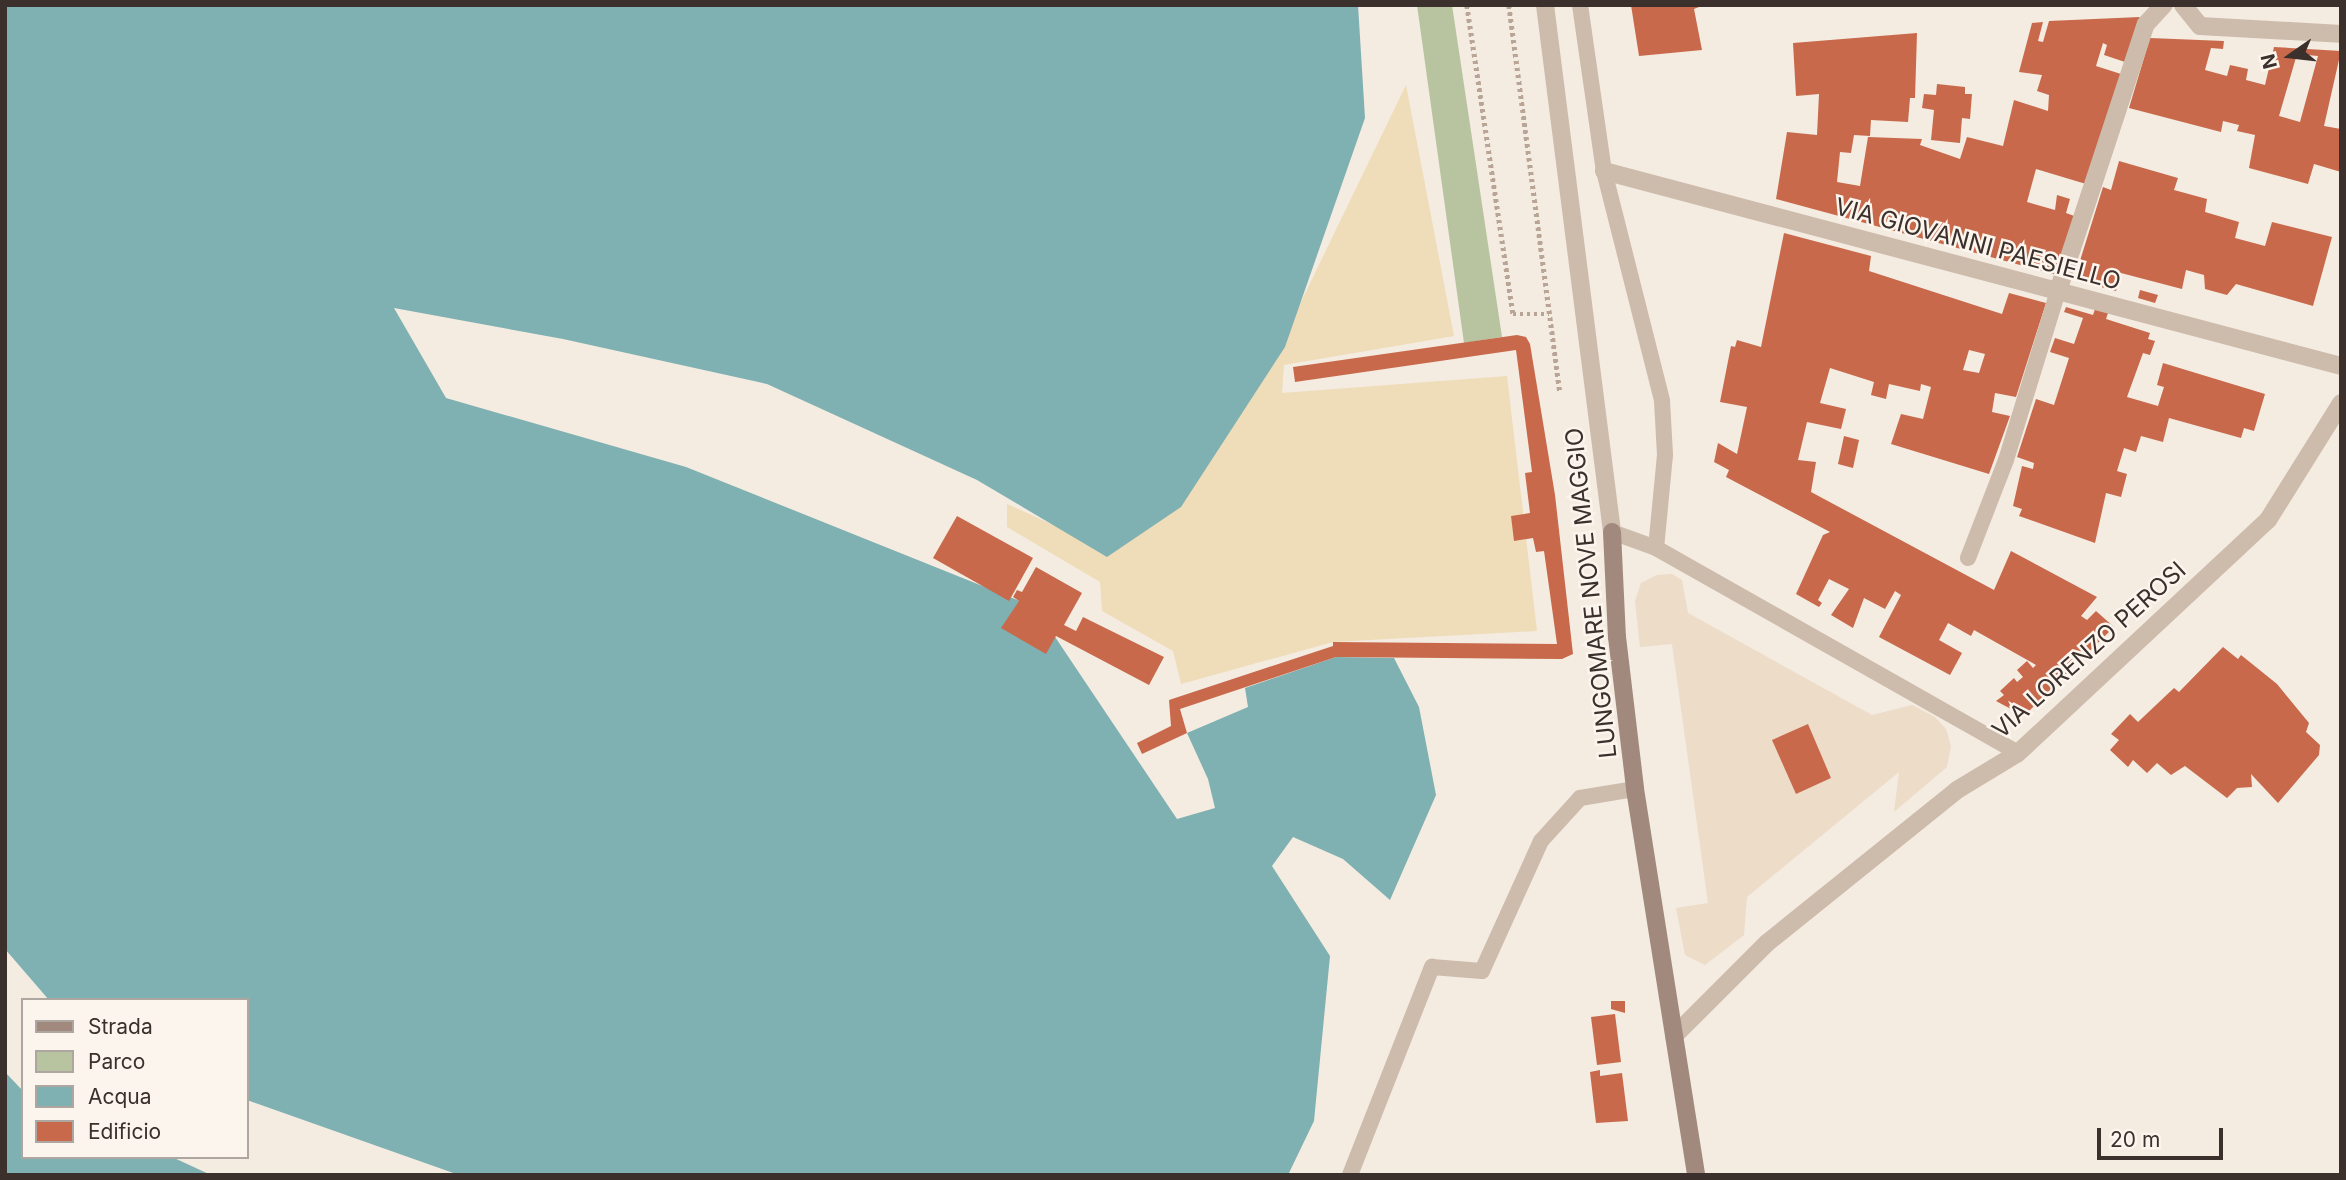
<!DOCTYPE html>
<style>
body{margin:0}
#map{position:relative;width:2346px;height:1180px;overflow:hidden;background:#f4ebe1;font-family:Inter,sans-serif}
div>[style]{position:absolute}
.green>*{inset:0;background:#b8c4a0}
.sand>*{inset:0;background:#efdcb8}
.plaza>*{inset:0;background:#ecdcc8}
.water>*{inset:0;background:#7fb0b2}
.building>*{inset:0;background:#c8694b}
.path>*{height:4.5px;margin-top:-2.25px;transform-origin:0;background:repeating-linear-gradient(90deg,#b9a596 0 3.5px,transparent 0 7px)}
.lane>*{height:16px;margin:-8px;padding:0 8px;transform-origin:8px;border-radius:8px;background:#cdbbac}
.street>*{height:18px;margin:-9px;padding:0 9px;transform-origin:9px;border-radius:9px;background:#cdbbac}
.secondary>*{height:18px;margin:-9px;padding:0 9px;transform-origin:9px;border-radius:9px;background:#a18a7d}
span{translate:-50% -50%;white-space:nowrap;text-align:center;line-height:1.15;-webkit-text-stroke:5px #fbf5ee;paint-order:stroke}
.street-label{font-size:24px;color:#3b302b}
.frame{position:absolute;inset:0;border:7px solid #3b302b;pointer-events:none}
.legend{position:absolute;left:21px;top:998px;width:228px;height:161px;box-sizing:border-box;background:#fbf5ee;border:2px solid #aea6a0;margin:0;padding:9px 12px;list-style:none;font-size:21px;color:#3b302b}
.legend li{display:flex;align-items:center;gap:14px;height:35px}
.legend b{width:35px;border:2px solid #aea6a0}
.north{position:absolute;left:2255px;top:21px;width:70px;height:70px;-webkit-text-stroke:5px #fbf5ee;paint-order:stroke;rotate:256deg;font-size:19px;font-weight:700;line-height:28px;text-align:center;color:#3b302b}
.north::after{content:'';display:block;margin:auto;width:24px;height:32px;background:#3b302b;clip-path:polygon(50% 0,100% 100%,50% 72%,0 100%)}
.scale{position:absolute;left:2097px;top:1128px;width:126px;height:32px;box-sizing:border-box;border:4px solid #3b302b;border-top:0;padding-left:9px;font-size:21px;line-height:24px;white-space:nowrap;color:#3b302b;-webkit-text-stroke:5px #fbf5ee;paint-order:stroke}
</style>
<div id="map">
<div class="green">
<div style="clip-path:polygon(1417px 5px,1452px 5px,1502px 337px,1464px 343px)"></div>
</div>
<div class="sand">
<div style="clip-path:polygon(1406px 85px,1454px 336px,1284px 365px,1282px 393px,1507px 376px,1537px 631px,1333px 642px,1181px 684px,1173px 651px,1102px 611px,1100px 582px,1007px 527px,1007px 504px,1102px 547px,1285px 335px)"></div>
</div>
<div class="plaza">
<div style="clip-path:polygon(evenodd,1672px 574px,1682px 580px,1688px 613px,1872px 715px,1912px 705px,1935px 717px,1946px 729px,1951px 746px,1947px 767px,1894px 812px,1899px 772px,1747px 897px,1744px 935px,1705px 965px,1685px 955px,1676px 908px,1708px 903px,1672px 644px,1640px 647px,1635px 601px,1641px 583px,1657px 575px,1672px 574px,1808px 725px,1831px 778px,1796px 793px,1773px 740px,1808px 725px)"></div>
</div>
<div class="water">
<div style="clip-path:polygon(5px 5px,1358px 5px,1365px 118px,1285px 347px,1181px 507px,1107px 557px,977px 480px,767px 384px,563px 339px,394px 308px,446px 398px,686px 467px,1035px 607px,1177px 819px,1215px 808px,1208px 779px,1187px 733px,1248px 707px,1245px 688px,1336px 657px,1394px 658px,1419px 707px,1436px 795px,1390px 900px,1343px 859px,1293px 837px,1272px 866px,1330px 956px,1314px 1121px,1288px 1175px,459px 1175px,247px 1100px,247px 1000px,49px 1000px,5px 949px)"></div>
<div style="clip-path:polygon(5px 1072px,23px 1091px,23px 1157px,172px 1157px,211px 1175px,5px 1175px)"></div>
</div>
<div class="building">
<div style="clip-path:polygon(1631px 5px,1704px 5px,1694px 9px,1702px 50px,1639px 56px)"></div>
<div style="clip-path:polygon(2140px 17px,2125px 62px,2104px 55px,2107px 45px,2103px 43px,2096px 66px,2121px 74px,2086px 184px,2036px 169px,2027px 202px,2055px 210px,2057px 195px,2070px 199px,2066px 213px,2077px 217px,2057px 275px,1776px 199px,1787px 132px,1817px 135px,1819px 94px,1796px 96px,1793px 43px,1917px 33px,1915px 98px,1910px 98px,1908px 122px,1871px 120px,1870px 136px,1854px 135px,1851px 153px,1840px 152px,1837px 182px,1860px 186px,1868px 137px,1922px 139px,1920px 145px,1960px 159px,1967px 137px,2003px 146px,2014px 100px,2048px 111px,2049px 95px,2037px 91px,2042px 75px,2019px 72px,2032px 23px,2043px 22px,2038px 41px,2043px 42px,2049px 21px)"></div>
<div style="clip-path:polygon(evenodd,2150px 38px,2224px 41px,2223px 49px,2211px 48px,2205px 70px,2227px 76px,2230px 65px,2248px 69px,2246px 80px,2265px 85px,2274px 47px,2341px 51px,2324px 126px,2341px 129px,2341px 172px,2314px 164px,2308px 184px,2249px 168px,2255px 135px,2237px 131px,2239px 125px,2223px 121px,2221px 132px,2129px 108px,2150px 38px,2297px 54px,2318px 56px,2300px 122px,2279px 116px,2297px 54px)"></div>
<div style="clip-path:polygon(1937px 84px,1965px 87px,1965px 94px,1972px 94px,1970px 119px,1962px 118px,1960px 143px,1931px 140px,1934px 110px,1922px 108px,1924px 94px,1936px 95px)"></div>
<div style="clip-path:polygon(2119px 161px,2178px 178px,2174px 190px,2207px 199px,2205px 212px,2239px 222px,2235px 238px,2265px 246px,2272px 222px,2332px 237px,2313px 306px,2236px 284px,2227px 295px,2205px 289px,2204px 275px,2186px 270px,2182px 289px,2121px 273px,2116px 291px,2074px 280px,2103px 187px,2111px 190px)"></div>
<div style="clip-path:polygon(evenodd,1784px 233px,1871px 256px,1869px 271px,2002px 314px,2009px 293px,2046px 303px,2016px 397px,1995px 393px,1992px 412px,2010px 416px,1989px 474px,1891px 444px,1901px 414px,1923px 419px,1931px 387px,1921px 384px,1920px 391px,1889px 384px,1886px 399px,1871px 395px,1874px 382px,1830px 368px,1820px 403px,1846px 409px,1841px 429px,1807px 422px,1798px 460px,1816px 462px,1811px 492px,1994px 590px,2011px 551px,2097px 597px,2081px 616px,2087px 620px,2096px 611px,2114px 627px,2024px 716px,1996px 701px,2004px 695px,2000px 691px,2014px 678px,2017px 682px,2023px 677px,2017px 670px,2027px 661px,2033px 668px,2036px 665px,1974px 630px,1971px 636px,1948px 623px,1939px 640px,1962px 653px,1950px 675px,1879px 637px,1901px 595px,1895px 591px,1885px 609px,1864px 598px,1853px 628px,1831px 615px,1849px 589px,1829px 579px,1818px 600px,1822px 603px,1819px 607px,1796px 594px,1823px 535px,1830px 532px,1726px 477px,1729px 470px,1714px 462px,1718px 443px,1737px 454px,1747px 407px,1720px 402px,1731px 346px,1735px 347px,1737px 340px,1761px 347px,1784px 233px,1969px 350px,1985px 354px,1979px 373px,1963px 370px,1969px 350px)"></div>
<div style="clip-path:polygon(2140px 290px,2158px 295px,2155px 303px,2138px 298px)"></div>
<div style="clip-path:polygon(2096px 306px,2109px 310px,2106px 319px,2150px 333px,2148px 339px,2155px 341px,2150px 355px,2143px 353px,2127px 397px,2158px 406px,2164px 387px,2157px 385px,2163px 363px,2265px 394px,2254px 431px,2244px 428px,2241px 438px,2169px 418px,2163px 442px,2141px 436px,2136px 452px,2124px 448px,2117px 471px,2127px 474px,2121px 497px,2106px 493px,2095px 543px,2019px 516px,2022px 509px,2013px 506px,2022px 466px,2033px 469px,2034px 463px,2017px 457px,2036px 399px,2054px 405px,2069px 358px,2050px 352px,2055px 338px,2074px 344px,2083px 318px,2064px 312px,2066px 307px,2093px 315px)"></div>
<div style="clip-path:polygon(1517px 335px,1526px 337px,1530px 344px,1555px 495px,1573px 654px,1562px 659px,1336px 657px,1180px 709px,1187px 733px,1142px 754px,1137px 743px,1171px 726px,1169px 700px,1333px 646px,1333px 642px,1557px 644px,1544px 551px,1536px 552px,1533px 538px,1514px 541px,1511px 516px,1530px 513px,1525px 473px,1532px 472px,1516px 350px,1295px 382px,1293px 367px)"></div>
<div style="clip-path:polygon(1844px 436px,1859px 440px,1853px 468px,1838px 464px)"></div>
<div style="clip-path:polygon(957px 516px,1033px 558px,1009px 601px,933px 558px)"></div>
<div style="clip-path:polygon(1036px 567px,1082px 593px,1064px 625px,1076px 631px,1083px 617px,1164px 657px,1149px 685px,1056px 636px,1046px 654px,1001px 628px,1019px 601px,1013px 597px,1017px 590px,1022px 592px)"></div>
<div style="clip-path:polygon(2223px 647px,2238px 659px,2241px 655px,2277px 684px,2309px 723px,2306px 732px,2320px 745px,2319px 755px,2278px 803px,2251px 774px,2252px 787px,2237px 788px,2227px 798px,2185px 766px,2171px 775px,2157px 763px,2147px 773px,2133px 760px,2128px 767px,2110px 750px,2119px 740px,2111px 734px,2130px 714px,2138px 722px,2174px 688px,2179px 692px)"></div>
<div style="clip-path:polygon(1808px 724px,1831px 778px,1796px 794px,1772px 740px)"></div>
<div style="clip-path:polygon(1611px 1001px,1625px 1001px,1625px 1013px,1611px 1009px)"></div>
<div style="clip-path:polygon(1615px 1014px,1621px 1062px,1597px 1065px,1591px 1017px)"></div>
<div style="clip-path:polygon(1600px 1070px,1600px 1076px,1622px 1073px,1628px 1121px,1596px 1123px,1590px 1072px)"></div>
</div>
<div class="path">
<div style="left:1467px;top:5px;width:312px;rotate:81.5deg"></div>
<div style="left:1513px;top:314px;width:36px"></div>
<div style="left:1509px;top:5px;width:391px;rotate:82.5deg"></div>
</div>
<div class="lane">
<div style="left:1580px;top:5px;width:168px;rotate:81.8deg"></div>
<div style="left:1604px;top:171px;width:237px;rotate:75.8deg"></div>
<div style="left:1662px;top:401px;width:54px;rotate:86.8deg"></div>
<div style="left:1665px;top:455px;width:93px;rotate:95.5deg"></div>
<div style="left:1612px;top:532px;width:47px;rotate:20deg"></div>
<div style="left:1656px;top:548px;width:416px;rotate:29.5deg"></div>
<div style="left:1968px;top:558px;width:105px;rotate:-68.8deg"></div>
<div style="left:2006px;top:460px;width:177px;rotate:-72.9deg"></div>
<div style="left:1350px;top:1175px;width:224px;rotate:-68.5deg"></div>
<div style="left:1432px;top:967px;width:50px;rotate:4.6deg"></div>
<div style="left:1482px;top:971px;width:143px;rotate:-65.6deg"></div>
<div style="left:1541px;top:841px;width:58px;rotate:-47.8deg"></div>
<div style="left:1580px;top:798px;width:56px;rotate:-9.3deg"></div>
</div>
<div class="street">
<div style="left:1545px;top:5px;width:531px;rotate:82.75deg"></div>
<div style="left:2183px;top:5px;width:27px;rotate:51deg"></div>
<div style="left:2200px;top:26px;width:141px;rotate:3.2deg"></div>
<div style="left:1604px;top:171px;width:762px;rotate:14.82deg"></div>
<div style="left:2058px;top:291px;width:281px;rotate:-71.8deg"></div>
<div style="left:2146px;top:24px;width:26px;rotate:-47deg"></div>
<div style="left:1674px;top:1036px;width:132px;rotate:-45deg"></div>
<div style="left:1767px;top:943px;width:244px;rotate:-38.8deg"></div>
<div style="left:1957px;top:790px;width:71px;rotate:-31.2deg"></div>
<div style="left:2018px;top:753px;width:342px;rotate:-43deg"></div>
<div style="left:2268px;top:520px;width:138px;rotate:-58deg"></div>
</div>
<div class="secondary">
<div style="left:1612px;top:532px;width:105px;rotate:87.3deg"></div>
<div style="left:1617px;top:637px;width:153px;rotate:83.2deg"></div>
<div style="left:1635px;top:789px;width:391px;rotate:81deg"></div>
</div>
<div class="street-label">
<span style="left:1978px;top:244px;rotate:15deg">VIA GIOVANNI PAESIELLO</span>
<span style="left:1591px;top:593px;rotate:-96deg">LUNGOMARE NOVE MAGGIO</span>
<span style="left:2089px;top:650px;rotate:-42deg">VIA LORENZO PEROSI</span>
</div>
<div class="frame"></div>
<ul class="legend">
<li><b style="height:9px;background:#a18a7d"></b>Strada</li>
<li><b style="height:19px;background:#b8c4a0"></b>Parco</li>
<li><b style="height:19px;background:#7fb0b2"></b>Acqua</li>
<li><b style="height:19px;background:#c8694b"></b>Edificio</li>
</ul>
<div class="north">N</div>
<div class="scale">20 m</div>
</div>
